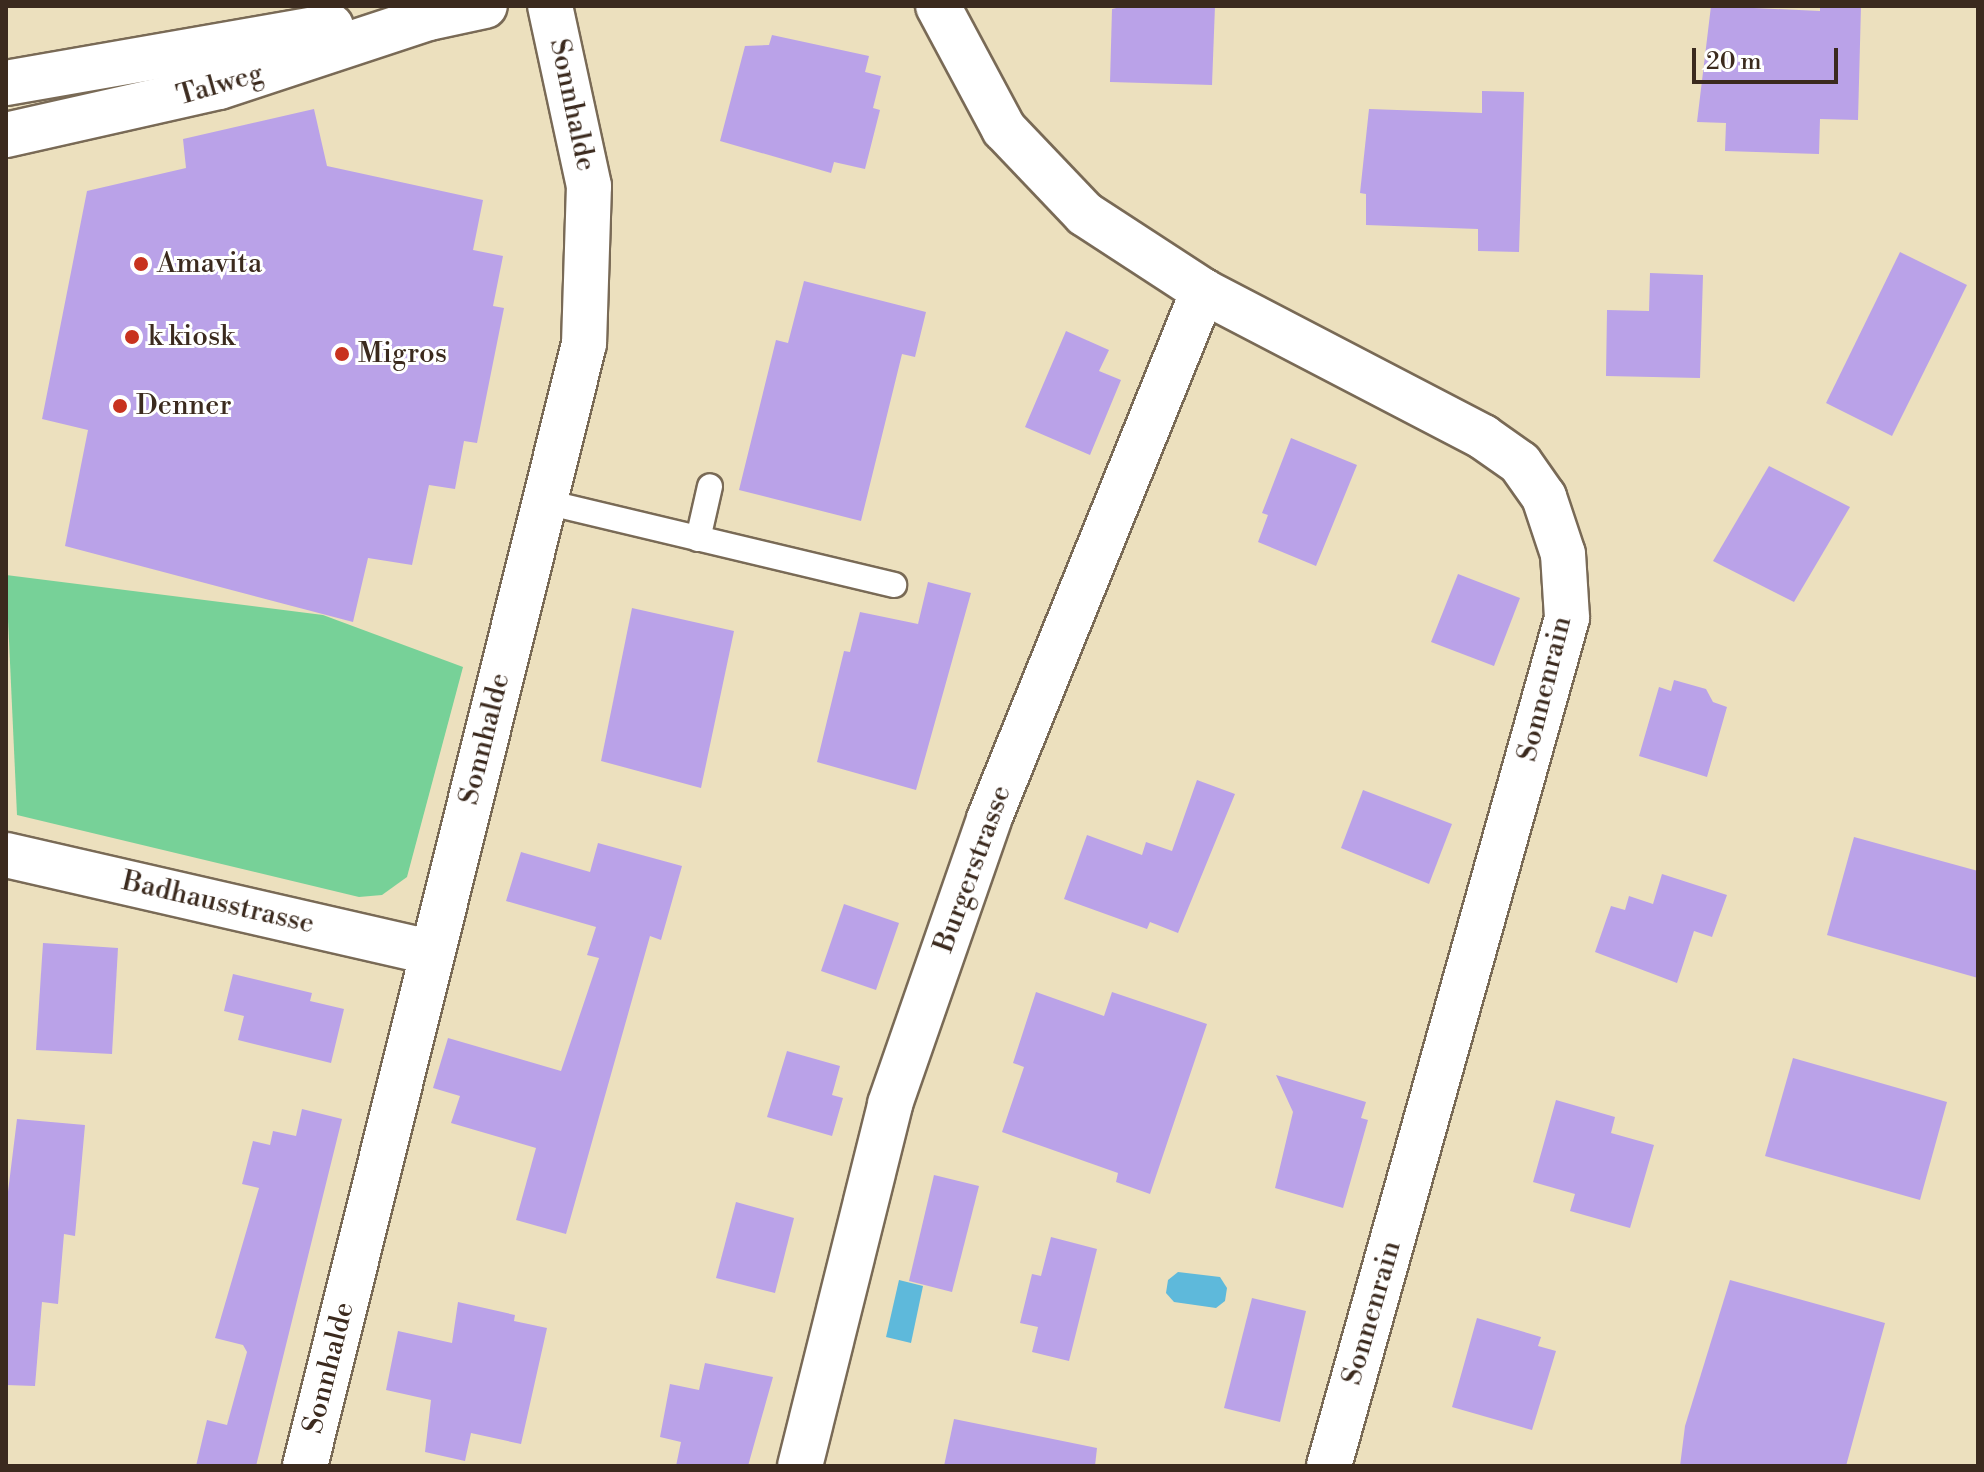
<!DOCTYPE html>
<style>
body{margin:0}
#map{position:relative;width:1984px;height:1472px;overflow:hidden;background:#ece0be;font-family:"Libre Bodoni",serif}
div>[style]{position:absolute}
.green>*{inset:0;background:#77d198}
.water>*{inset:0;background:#5eb9db}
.building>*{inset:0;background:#baa2e8}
.roads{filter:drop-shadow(2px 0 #796a56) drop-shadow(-2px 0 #796a56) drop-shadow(0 2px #796a56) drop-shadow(0 -2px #796a56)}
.lane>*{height:24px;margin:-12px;padding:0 12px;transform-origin:12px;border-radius:12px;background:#fff}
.street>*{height:44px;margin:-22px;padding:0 22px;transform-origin:22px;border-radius:22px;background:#fff}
.secondary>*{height:44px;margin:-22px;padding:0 22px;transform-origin:22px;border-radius:22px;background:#fff}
.dots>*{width:22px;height:22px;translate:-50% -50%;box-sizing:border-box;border:4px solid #fff;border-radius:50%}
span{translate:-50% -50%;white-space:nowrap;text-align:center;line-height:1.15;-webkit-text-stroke:6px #fff;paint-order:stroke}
.street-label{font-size:28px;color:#3b2a1e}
.poi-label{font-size:28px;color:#3b2a1e}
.left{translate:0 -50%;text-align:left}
.frame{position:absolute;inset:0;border:8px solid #3b2a1e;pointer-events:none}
.scale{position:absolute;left:1692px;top:48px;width:146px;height:36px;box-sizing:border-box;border:4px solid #3b2a1e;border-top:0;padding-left:10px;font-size:24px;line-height:28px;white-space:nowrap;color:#3b2a1e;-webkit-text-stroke:6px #fff;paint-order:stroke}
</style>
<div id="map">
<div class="green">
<div style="clip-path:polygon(6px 575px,323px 615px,463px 667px,407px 877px,382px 895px,359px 897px,17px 815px)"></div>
</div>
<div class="water">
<div style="clip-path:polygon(1178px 1272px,1220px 1277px,1227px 1288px,1225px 1301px,1216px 1308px,1174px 1302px,1166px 1293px,1168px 1280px)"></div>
<div style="clip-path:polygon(899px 1280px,923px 1286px,911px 1343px,886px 1337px)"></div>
</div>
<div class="building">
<div style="clip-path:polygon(1125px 6px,1215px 6px,1212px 85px,1110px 82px,1112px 9px)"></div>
<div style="clip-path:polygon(1711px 6px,1820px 11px,1820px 6px,1861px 6px,1858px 120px,1820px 119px,1819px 154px,1725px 151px,1726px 123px,1697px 122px)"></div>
<div style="clip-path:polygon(772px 35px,869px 56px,865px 72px,881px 76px,873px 108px,880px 110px,865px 169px,834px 162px,831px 173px,720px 141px,745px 46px,769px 45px)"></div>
<div style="clip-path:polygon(1482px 91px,1524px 92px,1519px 252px,1478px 251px,1478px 229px,1366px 225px,1366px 194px,1360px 193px,1369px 109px,1482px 113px)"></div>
<div style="clip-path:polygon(314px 109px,327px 166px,483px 200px,473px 250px,503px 256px,493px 306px,504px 308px,477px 443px,464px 441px,455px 489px,429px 485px,412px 565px,368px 558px,353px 622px,65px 546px,88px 430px,42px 419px,87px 191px,186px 168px,183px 139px)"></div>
<div style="clip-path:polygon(1900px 252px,1967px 285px,1892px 436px,1826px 403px)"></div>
<div style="clip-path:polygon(1650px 273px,1703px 275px,1700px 378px,1606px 376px,1607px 310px,1649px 311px)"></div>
<div style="clip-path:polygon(804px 281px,926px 312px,915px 357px,902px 354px,861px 521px,739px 490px,776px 340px,788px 343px)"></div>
<div style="clip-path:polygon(1066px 331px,1109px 350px,1099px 371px,1121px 380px,1090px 455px,1025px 427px)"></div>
<div style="clip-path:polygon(1291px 438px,1357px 465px,1316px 566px,1258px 542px,1268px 515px,1262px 513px)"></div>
<div style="clip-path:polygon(1769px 466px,1850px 507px,1794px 602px,1713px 561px)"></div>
<div style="clip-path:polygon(1458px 574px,1520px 598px,1494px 666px,1431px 642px)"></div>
<div style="clip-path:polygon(928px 582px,971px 593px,916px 790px,817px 762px,844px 651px,850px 652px,860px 612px,918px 624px)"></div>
<div style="clip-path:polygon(632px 608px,734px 631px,701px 788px,601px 761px)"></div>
<div style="clip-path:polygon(1674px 680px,1706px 689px,1713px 702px,1727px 707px,1707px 777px,1639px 756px,1659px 687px,1671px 691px)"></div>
<div style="clip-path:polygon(1197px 780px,1235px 794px,1178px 933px,1150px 922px,1147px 929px,1064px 899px,1087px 835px,1142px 855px,1146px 842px,1172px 851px)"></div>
<div style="clip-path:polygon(1363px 790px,1452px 824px,1429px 884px,1341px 848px)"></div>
<div style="clip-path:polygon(1854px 837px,1978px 871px,1978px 978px,1827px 935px)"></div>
<div style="clip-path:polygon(598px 843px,682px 866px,661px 940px,650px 936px,566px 1234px,516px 1220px,536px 1148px,451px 1123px,460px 1096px,433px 1088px,448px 1038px,561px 1071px,599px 958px,587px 955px,596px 927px,506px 901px,521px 852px,590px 872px)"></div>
<div style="clip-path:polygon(1662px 874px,1727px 895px,1712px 937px,1694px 931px,1677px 983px,1595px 952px,1611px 906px,1625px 910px,1629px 896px,1653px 904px)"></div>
<div style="clip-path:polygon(844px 904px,899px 923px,876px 990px,821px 971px)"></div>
<div style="clip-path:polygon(43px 943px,118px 948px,112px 1054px,36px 1050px)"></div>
<div style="clip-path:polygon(233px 974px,312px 993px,310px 1001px,344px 1009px,331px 1063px,238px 1040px,244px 1016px,224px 1011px)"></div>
<div style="clip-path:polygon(1036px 992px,1104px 1016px,1112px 992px,1207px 1024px,1150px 1194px,1116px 1182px,1118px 1173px,1002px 1132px,1024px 1067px,1013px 1063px)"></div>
<div style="clip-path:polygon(787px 1051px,840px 1066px,832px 1095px,843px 1098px,832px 1136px,767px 1117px)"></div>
<div style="clip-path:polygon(1793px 1058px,1947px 1102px,1920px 1200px,1765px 1156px)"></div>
<div style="clip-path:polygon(1276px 1075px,1366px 1102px,1361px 1118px,1368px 1120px,1343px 1208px,1275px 1188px,1293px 1112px)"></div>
<div style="clip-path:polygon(1556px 1100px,1615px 1117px,1611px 1133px,1654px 1145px,1630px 1228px,1570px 1211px,1575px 1194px,1533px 1182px)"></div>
<div style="clip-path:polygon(302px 1109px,342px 1119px,256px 1466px,196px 1466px,207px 1420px,227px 1425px,247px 1352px,243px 1345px,215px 1338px,259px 1188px,242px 1184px,253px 1141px,270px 1145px,273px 1131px,296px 1136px)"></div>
<div style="clip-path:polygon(17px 1119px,85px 1125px,75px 1236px,64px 1234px,58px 1304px,42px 1302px,35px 1386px,6px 1385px,6px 1208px)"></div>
<div style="clip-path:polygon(934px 1175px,979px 1186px,952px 1292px,909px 1281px)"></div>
<div style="clip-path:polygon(736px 1202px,794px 1218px,775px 1293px,716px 1278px)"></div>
<div style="clip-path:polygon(1051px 1237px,1097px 1249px,1069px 1361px,1032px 1352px,1038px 1327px,1020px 1323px,1032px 1274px,1041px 1276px)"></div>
<div style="clip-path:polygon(1730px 1280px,1885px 1323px,1846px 1466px,1680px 1466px,1685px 1426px)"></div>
<div style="clip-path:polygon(1252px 1298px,1306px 1311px,1280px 1422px,1224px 1408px)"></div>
<div style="clip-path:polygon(458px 1302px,515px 1315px,514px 1321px,547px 1328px,521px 1444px,471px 1433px,465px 1461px,425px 1452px,431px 1400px,386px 1390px,398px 1331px,452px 1343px)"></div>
<div style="clip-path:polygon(1477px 1318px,1541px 1337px,1538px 1346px,1556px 1351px,1532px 1430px,1452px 1407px)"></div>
<div style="clip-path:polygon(705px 1363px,773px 1377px,748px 1466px,676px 1466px,681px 1442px,660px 1437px,670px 1384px,699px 1390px)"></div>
<div style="clip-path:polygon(954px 1419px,1097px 1448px,1095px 1466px,944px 1466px)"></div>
</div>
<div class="roads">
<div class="lane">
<div style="left:546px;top:502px;width:358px;rotate:13.4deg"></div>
<div style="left:698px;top:539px;width:54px;rotate:-77.2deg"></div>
</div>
<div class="street">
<div style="left:938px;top:6px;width:140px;rotate:61.8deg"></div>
<div style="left:1004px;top:129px;width:117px;rotate:46.4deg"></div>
<div style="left:1085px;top:214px;width:141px;rotate:33.1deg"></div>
<div style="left:1203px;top:291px;width:316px;rotate:27.5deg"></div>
<div style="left:1483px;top:437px;width:45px;rotate:35.1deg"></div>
<div style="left:1520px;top:463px;width:42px;rotate:54.8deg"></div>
<div style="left:1544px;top:497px;width:60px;rotate:71.6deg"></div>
<div style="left:1563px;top:554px;width:64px;rotate:86.4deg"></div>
<div style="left:1567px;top:618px;width:881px;rotate:105.68deg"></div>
<div style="left:6px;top:855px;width:435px;rotate:12.9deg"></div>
<div style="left:305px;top:1466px;width:1156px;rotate:-76.04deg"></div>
<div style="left:584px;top:344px;width:158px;rotate:-88.2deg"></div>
<div style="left:589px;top:186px;width:184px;rotate:-102.2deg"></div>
<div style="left:800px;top:1466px;width:373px;rotate:-76deg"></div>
<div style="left:890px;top:1104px;width:302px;rotate:-70.8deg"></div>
<div style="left:989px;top:819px;width:570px;rotate:-67.94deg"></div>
</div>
<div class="secondary">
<div style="left:6px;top:83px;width:330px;rotate:-9.9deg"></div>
<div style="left:6px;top:135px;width:218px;rotate:-12.7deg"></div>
<div style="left:219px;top:87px;width:221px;rotate:-18.2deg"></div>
<div style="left:429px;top:18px;width:57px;rotate:-12.1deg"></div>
</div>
</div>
<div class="dots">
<div style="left:141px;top:264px;background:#c8321e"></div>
<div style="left:132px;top:337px;background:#c8321e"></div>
<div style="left:342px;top:354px;background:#c8321e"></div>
<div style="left:120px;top:406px;background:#c8321e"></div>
</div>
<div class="street-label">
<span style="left:220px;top:85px;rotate:-16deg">Talweg</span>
<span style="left:572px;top:105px;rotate:78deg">Sonnhalde</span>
<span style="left:1545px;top:689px;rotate:-76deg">Sonnenrain</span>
<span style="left:485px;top:739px;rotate:-76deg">Sonnhalde</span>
<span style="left:973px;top:869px;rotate:-70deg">Burgerstrasse</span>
<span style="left:218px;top:903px;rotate:13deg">Badhausstrasse</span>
<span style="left:1372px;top:1313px;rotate:-74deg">Sonnenrain</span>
<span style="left:329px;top:1368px;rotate:-76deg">Sonnhalde</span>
</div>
<div class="poi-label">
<span class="left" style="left:157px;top:264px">Amavita</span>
<span class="left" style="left:148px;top:337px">k kiosk</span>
<span class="left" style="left:358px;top:354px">Migros</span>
<span class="left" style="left:136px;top:406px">Denner</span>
</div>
<div class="frame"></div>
<div class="scale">20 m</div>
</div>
